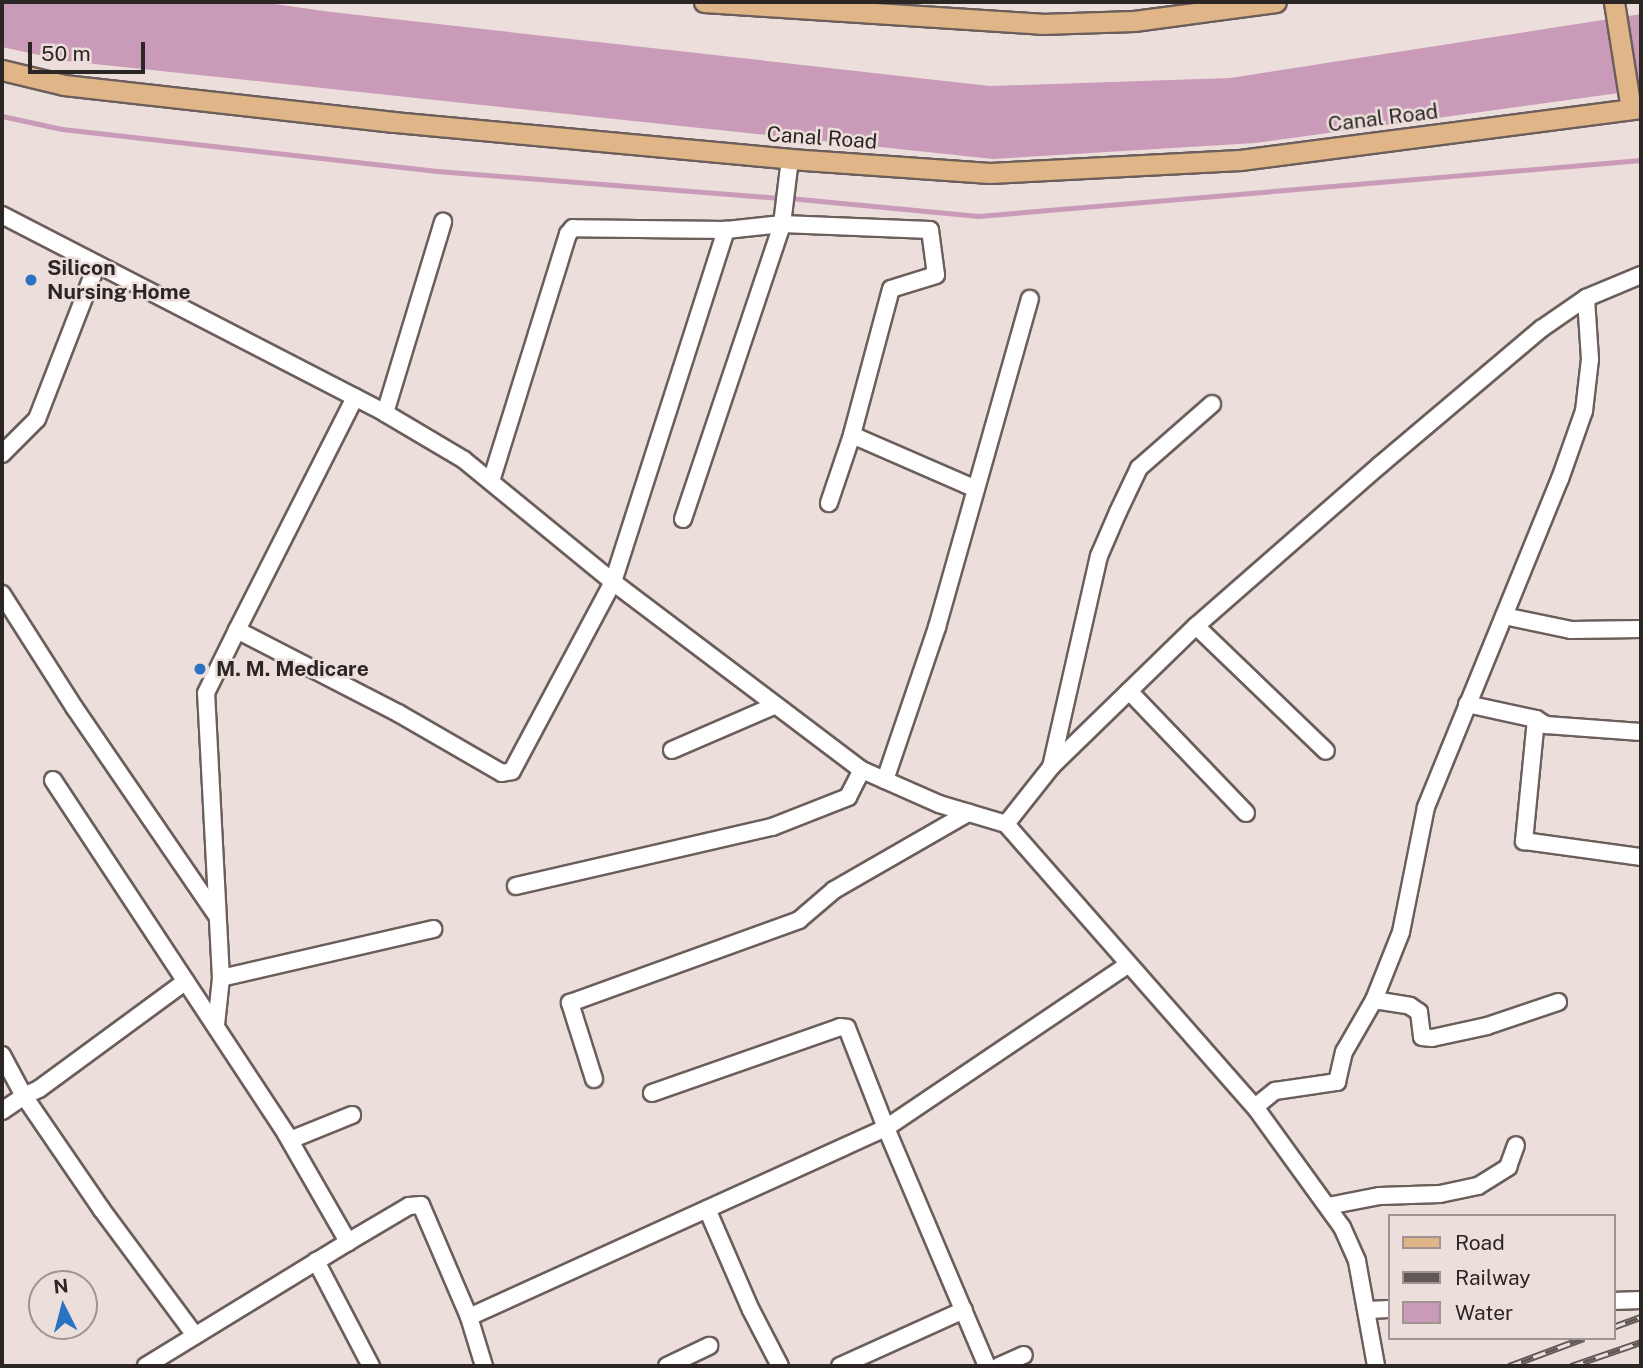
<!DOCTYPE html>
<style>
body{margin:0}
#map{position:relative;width:1643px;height:1368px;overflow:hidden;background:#ecdeda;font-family:"Public Sans",sans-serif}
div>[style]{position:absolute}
.water>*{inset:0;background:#c99bb9}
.stream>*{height:4.5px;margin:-2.25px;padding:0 2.25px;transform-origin:2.25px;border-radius:2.25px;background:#c99bb9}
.roads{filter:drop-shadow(2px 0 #6b5e5b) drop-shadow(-2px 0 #6b5e5b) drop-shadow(0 2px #6b5e5b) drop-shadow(0 -2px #6b5e5b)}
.minor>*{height:16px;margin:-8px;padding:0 8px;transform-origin:8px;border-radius:8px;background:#fff}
.major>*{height:19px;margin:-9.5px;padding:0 9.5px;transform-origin:9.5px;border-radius:9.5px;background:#e0b688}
.rail>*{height:7px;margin-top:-3.5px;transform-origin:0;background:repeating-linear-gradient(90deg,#ecdeda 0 13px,#615957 0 26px);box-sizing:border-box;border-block:2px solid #615957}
.dots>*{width:19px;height:19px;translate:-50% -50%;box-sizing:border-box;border:4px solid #ecdeda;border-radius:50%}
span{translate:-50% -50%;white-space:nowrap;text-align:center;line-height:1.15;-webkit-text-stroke:5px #ecdeda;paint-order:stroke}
.street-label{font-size:21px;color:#2b2624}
.poi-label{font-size:21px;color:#2b2624;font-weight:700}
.left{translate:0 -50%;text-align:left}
.frame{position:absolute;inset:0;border:4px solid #2b2624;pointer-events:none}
.legend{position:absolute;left:1388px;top:1214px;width:228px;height:126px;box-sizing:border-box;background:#ecdeda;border:2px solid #9f9491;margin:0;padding:9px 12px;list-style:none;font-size:21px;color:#2b2624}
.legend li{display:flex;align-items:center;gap:14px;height:35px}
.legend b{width:35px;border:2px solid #9f9491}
.north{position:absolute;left:28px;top:1270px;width:70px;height:70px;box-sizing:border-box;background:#ecdeda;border:2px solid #9f9491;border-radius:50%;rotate:354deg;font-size:19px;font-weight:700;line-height:28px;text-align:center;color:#2b2624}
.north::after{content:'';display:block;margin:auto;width:24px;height:32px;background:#2a72c2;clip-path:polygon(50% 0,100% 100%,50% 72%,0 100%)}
.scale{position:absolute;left:28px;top:42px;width:117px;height:32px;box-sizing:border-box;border:4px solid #2b2624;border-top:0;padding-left:9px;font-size:21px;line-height:24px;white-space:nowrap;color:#2b2624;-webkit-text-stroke:5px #ecdeda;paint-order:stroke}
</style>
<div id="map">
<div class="water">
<div style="clip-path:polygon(2px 2px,261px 2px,331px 12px,990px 86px,1230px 78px,1641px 14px,1641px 90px,1255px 143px,993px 159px,66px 61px,2px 47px)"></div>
</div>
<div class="stream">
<div style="left:2px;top:116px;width:61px;rotate:12.2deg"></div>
<div style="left:62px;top:129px;width:377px;rotate:6.4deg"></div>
<div style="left:437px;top:171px;width:344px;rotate:4.5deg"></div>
<div style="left:789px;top:198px;width:190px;rotate:5.4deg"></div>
<div style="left:978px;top:216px;width:665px;rotate:-4.83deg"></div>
</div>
<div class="roads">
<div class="minor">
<div style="left:790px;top:159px;width:65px;rotate:97deg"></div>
<div style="left:782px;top:224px;width:148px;rotate:2.3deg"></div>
<div style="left:930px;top:230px;width:45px;rotate:82.4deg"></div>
<div style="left:936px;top:275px;width:47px;rotate:162.7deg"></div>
<div style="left:891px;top:289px;width:151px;rotate:105deg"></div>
<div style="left:852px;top:435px;width:72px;rotate:108.7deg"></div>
<div style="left:2px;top:215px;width:431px;rotate:27.3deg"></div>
<div style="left:385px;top:413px;width:92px;rotate:30.7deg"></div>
<div style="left:464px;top:460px;width:193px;rotate:39.3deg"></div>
<div style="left:613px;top:582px;width:312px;rotate:37.1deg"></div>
<div style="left:862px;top:770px;width:84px;rotate:23.8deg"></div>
<div style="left:939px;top:804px;width:70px;rotate:16.6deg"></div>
<div style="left:1006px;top:824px;width:377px;rotate:48.7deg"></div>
<div style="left:1255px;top:1107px;width:148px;rotate:54.1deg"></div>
<div style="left:1342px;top:1227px;width:37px;rotate:66deg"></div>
<div style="left:1357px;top:1261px;width:107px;rotate:79.7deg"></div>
<div style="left:385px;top:413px;width:200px;rotate:-73.1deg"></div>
<div style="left:852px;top:435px;width:135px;rotate:23.5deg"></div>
<div style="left:2px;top:454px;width:49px;rotate:-45deg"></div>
<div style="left:37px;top:419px;width:166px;rotate:-68.8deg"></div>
<div style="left:683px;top:519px;width:311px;rotate:-71.4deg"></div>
<div style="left:782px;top:224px;width:56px;rotate:173.9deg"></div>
<div style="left:2px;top:594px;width:134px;rotate:57.5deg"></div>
<div style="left:74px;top:707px;width:253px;rotate:55.6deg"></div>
<div style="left:1504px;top:616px;width:68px;rotate:11.8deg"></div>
<div style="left:1571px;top:630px;width:70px;rotate:-0.8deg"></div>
<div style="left:1196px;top:626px;width:180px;rotate:43.9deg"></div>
<div style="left:237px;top:630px;width:261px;rotate:-63.1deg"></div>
<div style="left:1129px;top:691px;width:169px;rotate:46.2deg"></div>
<div style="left:1467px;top:704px;width:71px;rotate:12.3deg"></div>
<div style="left:1536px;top:719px;width:12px;rotate:31deg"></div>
<div style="left:1546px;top:725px;width:95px;rotate:4.2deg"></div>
<div style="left:1536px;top:719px;width:123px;rotate:95.6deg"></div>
<div style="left:1524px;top:841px;width:118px;rotate:7.8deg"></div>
<div style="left:672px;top:750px;width:113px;rotate:-23.4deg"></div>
<div style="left:1051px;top:767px;width:216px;rotate:-77.2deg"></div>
<div style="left:1099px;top:556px;width:48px;rotate:-66.6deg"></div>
<div style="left:1118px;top:512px;width:49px;rotate:-64.5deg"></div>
<div style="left:1139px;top:468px;width:97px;rotate:-41.2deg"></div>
<div style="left:53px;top:780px;width:424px;rotate:56.6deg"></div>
<div style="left:286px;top:1134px;width:125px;rotate:60.1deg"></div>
<div style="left:348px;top:1242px;width:237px;rotate:148.5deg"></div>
<div style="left:885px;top:780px;width:162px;rotate:-71.2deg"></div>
<div style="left:937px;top:627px;width:341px;rotate:-74.2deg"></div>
<div style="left:1006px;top:824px;width:73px;rotate:-51.7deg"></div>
<div style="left:1051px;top:767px;width:202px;rotate:-44.2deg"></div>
<div style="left:1196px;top:626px;width:244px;rotate:-41.2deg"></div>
<div style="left:1380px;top:465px;width:211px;rotate:-40.2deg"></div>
<div style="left:1541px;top:329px;width:55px;rotate:-34.6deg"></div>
<div style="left:1586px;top:298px;width:60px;rotate:-22.7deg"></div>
<div style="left:516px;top:886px;width:263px;rotate:-13deg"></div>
<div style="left:772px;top:827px;width:82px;rotate:-21.5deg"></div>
<div style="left:848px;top:797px;width:30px;rotate:-63deg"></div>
<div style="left:221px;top:978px;width:218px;rotate:-13deg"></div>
<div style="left:1374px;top:1000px;width:36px;rotate:9deg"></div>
<div style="left:1410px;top:1006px;width:11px;rotate:34deg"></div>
<div style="left:1419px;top:1012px;width:25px;rotate:83deg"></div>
<div style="left:1422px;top:1037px;width:10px;rotate:6deg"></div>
<div style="left:1432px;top:1038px;width:56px;rotate:-12.3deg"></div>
<div style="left:1487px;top:1026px;width:75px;rotate:-18.7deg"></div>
<div style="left:216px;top:1025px;width:47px;rotate:-83.9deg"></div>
<div style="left:221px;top:978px;width:285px;rotate:-93deg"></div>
<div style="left:206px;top:693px;width:70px;rotate:-63.8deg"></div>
<div style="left:237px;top:630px;width:181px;rotate:27.3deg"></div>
<div style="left:398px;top:713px;width:120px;rotate:30deg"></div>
<div style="left:502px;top:773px;width:10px;rotate:-11deg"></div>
<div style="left:512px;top:771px;width:214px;rotate:-61.9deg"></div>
<div style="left:613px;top:582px;width:370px;rotate:-72.2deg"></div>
<div style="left:726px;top:230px;width:153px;rotate:-179.3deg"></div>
<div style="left:573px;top:228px;width:8px;rotate:130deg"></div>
<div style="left:568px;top:234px;width:259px;rotate:107.3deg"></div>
<div style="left:2px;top:1055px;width:47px;rotate:61.8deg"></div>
<div style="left:24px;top:1096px;width:17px;rotate:-25deg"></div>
<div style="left:39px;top:1089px;width:182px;rotate:-36.3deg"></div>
<div style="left:594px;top:1079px;width:80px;rotate:-107.5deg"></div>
<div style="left:570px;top:1003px;width:244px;rotate:-19.9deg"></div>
<div style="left:799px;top:920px;width:46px;rotate:-40.6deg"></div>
<div style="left:834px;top:890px;width:155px;rotate:-29.9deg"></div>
<div style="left:652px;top:1093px;width:199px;rotate:-19.3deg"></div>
<div style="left:840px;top:1027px;width:7px;rotate:8deg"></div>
<div style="left:847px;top:1028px;width:107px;rotate:68.7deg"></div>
<div style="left:886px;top:1128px;width:259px;rotate:67deg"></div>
<div style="left:1255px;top:1107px;width:26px;rotate:-39deg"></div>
<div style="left:1275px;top:1091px;width:63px;rotate:-8.3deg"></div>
<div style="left:1337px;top:1082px;width:31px;rotate:-77deg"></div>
<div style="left:1344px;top:1052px;width:60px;rotate:-60deg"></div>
<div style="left:1374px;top:1000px;width:73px;rotate:-68.3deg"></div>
<div style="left:1401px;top:932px;width:127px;rotate:-78.7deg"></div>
<div style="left:1426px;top:807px;width:354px;rotate:-67.8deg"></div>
<div style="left:1560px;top:479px;width:72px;rotate:-70.6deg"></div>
<div style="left:1584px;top:411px;width:52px;rotate:-83.4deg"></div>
<div style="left:1590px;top:359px;width:61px;rotate:-93.8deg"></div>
<div style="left:2px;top:1111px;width:27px;rotate:-34deg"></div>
<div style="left:24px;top:1096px;width:138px;rotate:55.6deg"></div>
<div style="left:102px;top:1210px;width:156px;rotate:53.4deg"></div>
<div style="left:290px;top:1140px;width:67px;rotate:-22deg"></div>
<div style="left:1328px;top:1206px;width:53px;rotate:-10.9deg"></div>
<div style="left:1380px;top:1196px;width:60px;rotate:-1.9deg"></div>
<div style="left:1440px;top:1194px;width:39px;rotate:-12deg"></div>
<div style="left:1478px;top:1186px;width:36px;rotate:-32deg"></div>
<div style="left:1508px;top:1167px;width:23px;rotate:-70deg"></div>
<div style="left:707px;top:1209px;width:110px;rotate:66.5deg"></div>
<div style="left:751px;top:1310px;width:63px;rotate:62.6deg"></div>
<div style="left:348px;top:1242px;width:71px;rotate:-30.5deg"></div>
<div style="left:409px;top:1206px;width:12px;rotate:-5deg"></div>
<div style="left:421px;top:1205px;width:122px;rotate:66.8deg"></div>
<div style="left:469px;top:1317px;width:458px;rotate:-24.4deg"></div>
<div style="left:886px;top:1128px;width:292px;rotate:-34deg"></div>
<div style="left:316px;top:1261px;width:119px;rotate:62.4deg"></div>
<div style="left:1613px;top:1301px;width:28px;rotate:-2deg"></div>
<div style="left:1368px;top:1310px;width:21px;rotate:-3deg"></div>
<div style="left:469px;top:1317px;width:51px;rotate:73deg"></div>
<div style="left:667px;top:1366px;width:47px;rotate:-25.5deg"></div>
<div style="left:840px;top:1366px;width:136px;rotate:-24.3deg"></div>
<div style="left:999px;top:1366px;width:27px;rotate:-24deg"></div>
</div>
<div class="major">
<div style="left:704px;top:2px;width:338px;rotate:3.7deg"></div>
<div style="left:1041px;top:24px;width:93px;rotate:-1.8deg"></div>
<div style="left:1134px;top:21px;width:143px;rotate:-7.6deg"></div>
<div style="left:1614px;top:2px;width:108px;rotate:81deg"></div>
<div style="left:2px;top:70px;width:64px;rotate:13.6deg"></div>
<div style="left:64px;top:85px;width:332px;rotate:6.4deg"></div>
<div style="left:394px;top:122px;width:398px;rotate:5.3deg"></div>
<div style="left:790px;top:159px;width:200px;rotate:4deg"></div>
<div style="left:990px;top:173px;width:250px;rotate:-3deg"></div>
<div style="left:1240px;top:160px;width:404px;rotate:-7.4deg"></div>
</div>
</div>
<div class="rail">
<div style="left:1613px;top:1327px;width:30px;rotate:-20deg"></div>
<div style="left:1509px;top:1366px;width:80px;rotate:-20.5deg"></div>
<div style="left:1571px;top:1366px;width:74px;rotate:-18.9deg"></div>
</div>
<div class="dots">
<div style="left:31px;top:280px;background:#2a72c2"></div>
<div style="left:200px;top:669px;background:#2a72c2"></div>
</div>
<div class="street-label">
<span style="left:1383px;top:118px;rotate:-7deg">Canal Road</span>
<span style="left:822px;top:138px;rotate:4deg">Canal Road</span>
</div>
<div class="poi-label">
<span class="left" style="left:47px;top:280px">Silicon<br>Nursing Home</span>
<span class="left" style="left:216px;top:669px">M. M. Medicare</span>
</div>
<div class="frame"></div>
<ul class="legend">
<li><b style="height:9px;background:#e0b688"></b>Road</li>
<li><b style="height:9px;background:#615957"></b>Railway</li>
<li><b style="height:19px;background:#c99bb9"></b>Water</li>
</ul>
<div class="north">N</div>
<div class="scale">50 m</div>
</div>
